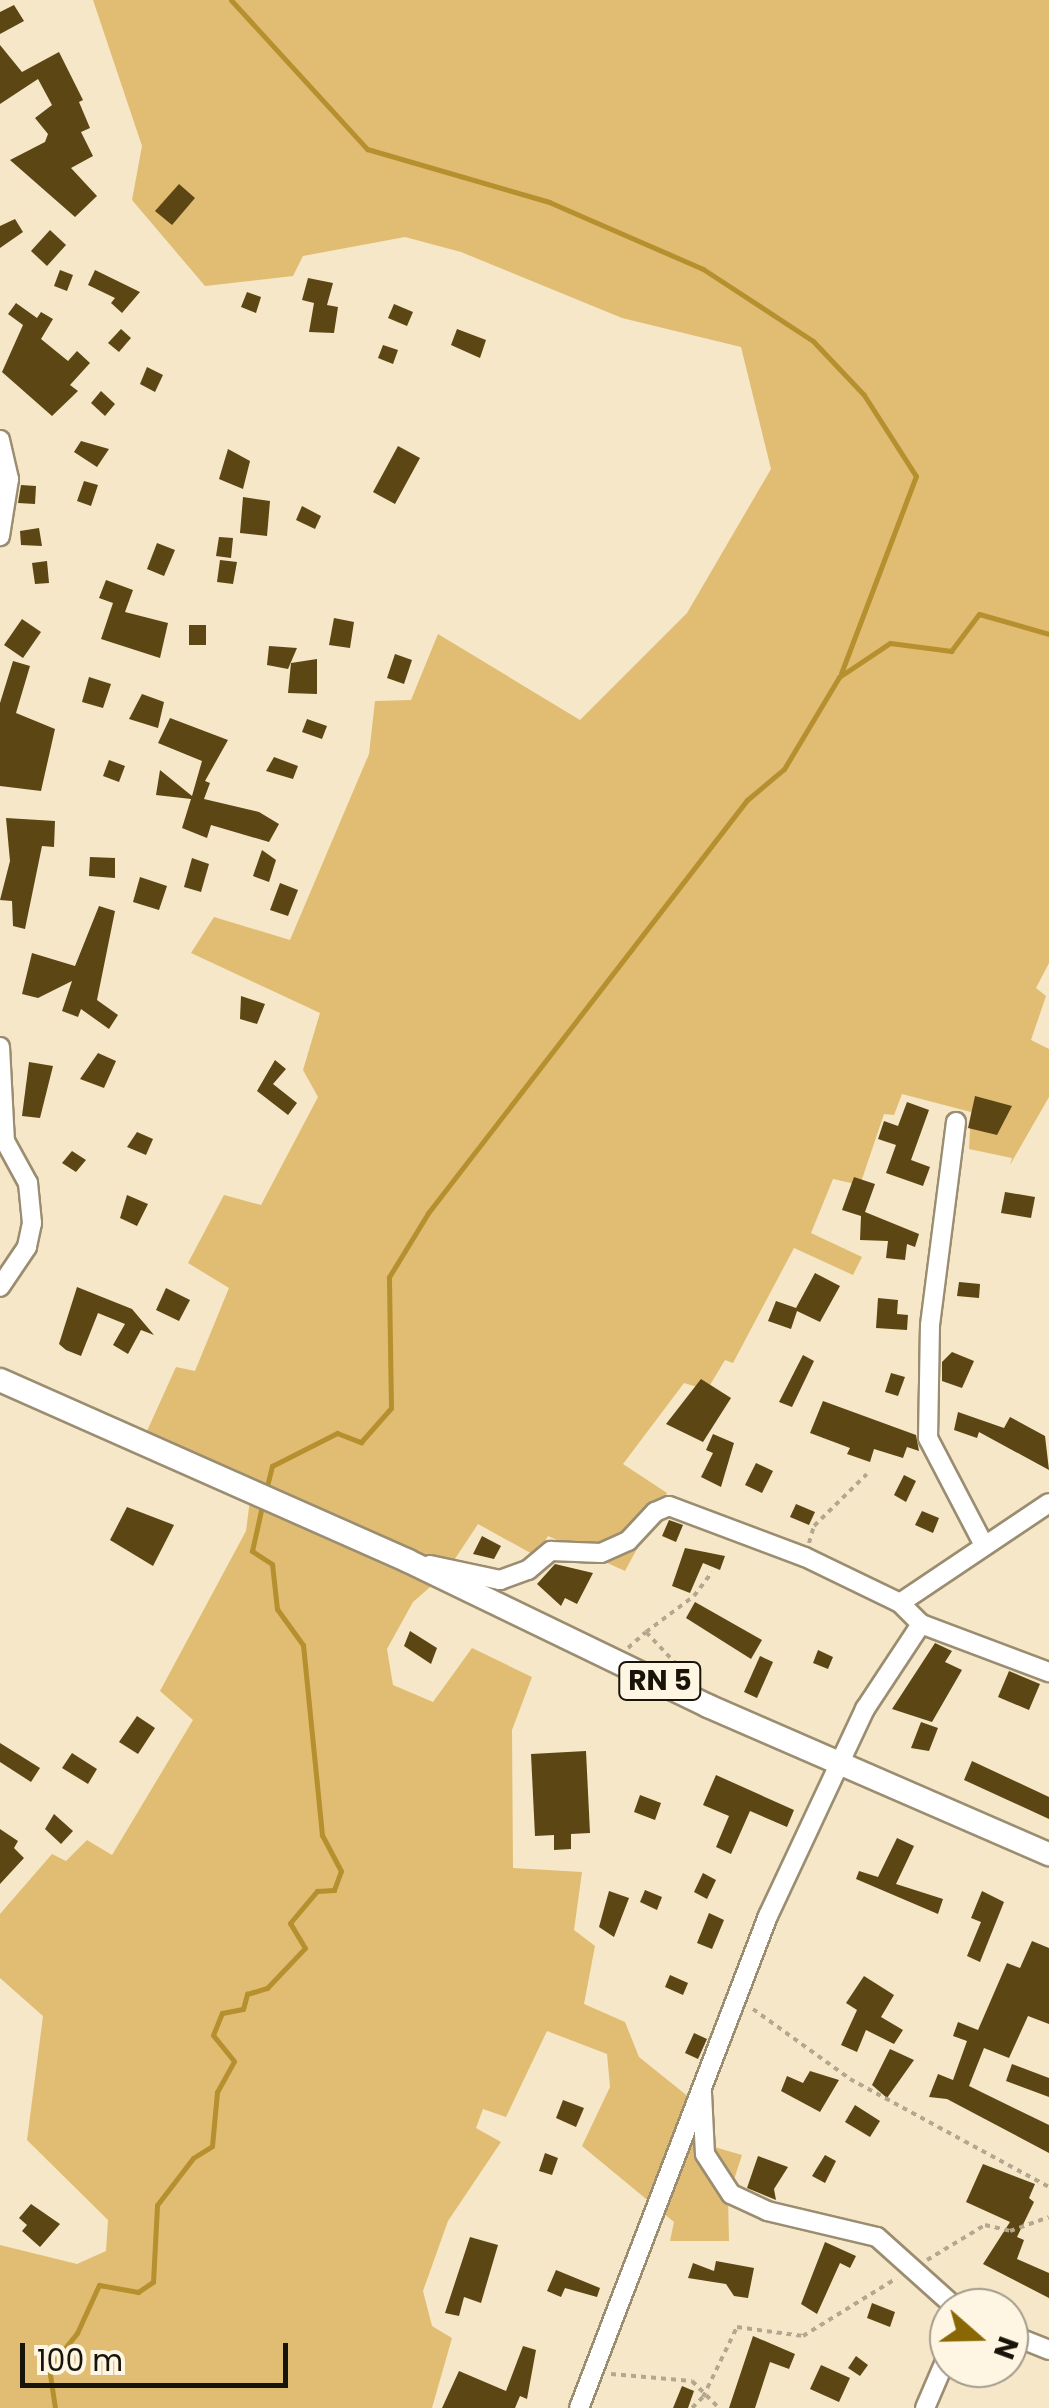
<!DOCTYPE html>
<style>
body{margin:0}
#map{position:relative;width:1049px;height:2408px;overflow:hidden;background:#f6e7c8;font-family:Poppins,sans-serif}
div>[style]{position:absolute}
.green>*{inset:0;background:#e0bd72}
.stream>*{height:5px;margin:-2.5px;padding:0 2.5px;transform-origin:2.5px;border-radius:2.5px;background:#b68f2f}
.building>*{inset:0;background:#5b4614}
.path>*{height:4px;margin-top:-2px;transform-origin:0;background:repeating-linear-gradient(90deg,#b3a78e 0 5px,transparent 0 10px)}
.roads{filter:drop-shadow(2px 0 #9b8d70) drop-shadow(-2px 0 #9b8d70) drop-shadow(0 2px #9b8d70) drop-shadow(0 -2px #9b8d70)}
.minor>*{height:18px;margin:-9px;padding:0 9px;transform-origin:9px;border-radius:9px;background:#fff}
.major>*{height:22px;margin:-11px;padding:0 11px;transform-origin:11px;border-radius:11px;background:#fff}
span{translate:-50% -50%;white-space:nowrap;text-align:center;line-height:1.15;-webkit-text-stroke:10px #fef5e2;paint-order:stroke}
.shield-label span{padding:2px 8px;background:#fef5e2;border:2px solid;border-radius:8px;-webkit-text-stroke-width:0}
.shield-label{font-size:28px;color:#191409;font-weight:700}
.north{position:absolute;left:929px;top:2288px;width:100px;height:100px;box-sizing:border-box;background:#fef5e2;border:2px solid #a29b8b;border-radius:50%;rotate:110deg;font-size:28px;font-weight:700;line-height:40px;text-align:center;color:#191409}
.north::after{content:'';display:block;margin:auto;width:35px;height:45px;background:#896704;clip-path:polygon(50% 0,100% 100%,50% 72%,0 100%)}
.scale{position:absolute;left:20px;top:2343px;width:268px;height:45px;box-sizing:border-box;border:5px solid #191409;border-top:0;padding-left:12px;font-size:30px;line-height:35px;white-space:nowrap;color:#191409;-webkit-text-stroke:8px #fef5e2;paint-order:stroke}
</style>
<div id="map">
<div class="green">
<div style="clip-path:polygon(93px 0,1049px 0,1049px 963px,1036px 988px,1046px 996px,1031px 1040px,1049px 1049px,1049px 1097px,1010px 1165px,1012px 1158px,969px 1149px,971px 1112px,902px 1094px,894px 1115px,884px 1114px,860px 1185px,833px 1179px,811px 1233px,862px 1257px,853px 1275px,794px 1248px,733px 1363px,725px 1360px,707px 1390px,684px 1383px,623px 1464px,667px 1493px,625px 1571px,548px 1536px,536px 1556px,478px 1524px,445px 1574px,413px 1602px,387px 1649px,393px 1685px,433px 1702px,472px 1648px,532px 1677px,512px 1730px,513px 1868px,582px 1872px,574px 1930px,595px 1946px,584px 2004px,625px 2022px,639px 2057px,695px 2102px,697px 2142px,742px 2155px,728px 2198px,729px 2241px,670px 2241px,674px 2222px,582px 2146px,610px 2087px,607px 2054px,547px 2031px,506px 2117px,483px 2109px,476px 2128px,501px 2142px,448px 2221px,423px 2291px,432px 2326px,452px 2338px,432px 2408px,0 2408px,0 2245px,77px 2264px,106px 2251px,108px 2220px,27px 2140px,43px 2016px,0 1978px,0 1914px,52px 1854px,66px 1861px,87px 1840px,112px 1855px,193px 1720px,160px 1691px,246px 1531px,252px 1484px,147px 1431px,176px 1367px,195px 1371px,229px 1288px,188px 1263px,224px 1195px,261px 1205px,318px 1097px,303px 1070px,320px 1013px,191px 953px,214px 917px,290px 940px,369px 754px,375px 701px,411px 700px,438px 634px,580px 720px,687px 613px,771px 469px,741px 347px,622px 318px,461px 252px,405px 237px,303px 256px,293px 276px,205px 286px,132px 200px,142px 146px)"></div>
</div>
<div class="stream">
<div style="left:231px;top:0;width:202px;rotate:47.6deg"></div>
<div style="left:367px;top:149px;width:190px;rotate:16.2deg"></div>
<div style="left:549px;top:202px;width:168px;rotate:23.5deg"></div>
<div style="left:703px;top:269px;width:131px;rotate:33.2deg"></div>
<div style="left:813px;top:341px;width:74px;rotate:46.6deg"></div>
<div style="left:864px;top:395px;width:96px;rotate:57.3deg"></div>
<div style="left:916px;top:476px;width:211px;rotate:110.8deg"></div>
<div style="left:266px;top:1490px;width:25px;rotate:-76deg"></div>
<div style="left:272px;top:1466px;width:73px;rotate:-26.9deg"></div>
<div style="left:337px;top:1433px;width:26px;rotate:21deg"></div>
<div style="left:361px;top:1442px;width:45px;rotate:-48.6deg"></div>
<div style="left:391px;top:1408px;width:131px;rotate:-90.9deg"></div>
<div style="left:389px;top:1277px;width:75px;rotate:-58.6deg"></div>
<div style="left:428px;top:1213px;width:522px;rotate:-52.32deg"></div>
<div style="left:747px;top:800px;width:48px;rotate:-40deg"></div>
<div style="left:784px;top:769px;width:107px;rotate:-59.1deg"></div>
<div style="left:839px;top:677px;width:61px;rotate:-33.7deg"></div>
<div style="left:890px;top:643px;width:62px;rotate:7.5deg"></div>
<div style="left:951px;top:651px;width:46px;rotate:-52.9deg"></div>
<div style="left:979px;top:614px;width:73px;rotate:15.9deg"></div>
<div style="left:55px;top:2408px;width:40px;rotate:-98.5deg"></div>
<div style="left:49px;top:2368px;width:45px;rotate:-51.3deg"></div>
<div style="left:77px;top:2333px;width:53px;rotate:-65.4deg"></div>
<div style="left:99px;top:2285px;width:40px;rotate:10deg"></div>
<div style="left:138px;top:2292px;width:18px;rotate:-34deg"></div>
<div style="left:153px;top:2282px;width:77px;rotate:-87deg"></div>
<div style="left:157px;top:2205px;width:59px;rotate:-52.5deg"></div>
<div style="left:193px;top:2158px;width:22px;rotate:-32deg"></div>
<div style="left:212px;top:2146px;width:54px;rotate:-84.7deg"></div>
<div style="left:217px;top:2092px;width:35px;rotate:-61deg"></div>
<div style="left:234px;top:2061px;width:33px;rotate:-129deg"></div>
<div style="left:213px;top:2035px;width:24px;rotate:-68deg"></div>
<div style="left:222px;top:2013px;width:21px;rotate:-11deg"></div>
<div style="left:243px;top:2009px;width:16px;rotate:-75deg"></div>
<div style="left:247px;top:1994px;width:21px;rotate:-17deg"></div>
<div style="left:267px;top:1988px;width:55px;rotate:-46.5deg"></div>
<div style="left:305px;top:1948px;width:29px;rotate:-121deg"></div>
<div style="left:290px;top:1923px;width:42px;rotate:-49.8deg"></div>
<div style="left:317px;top:1891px;width:17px;rotate:-3deg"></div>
<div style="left:334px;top:1890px;width:20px;rotate:-70deg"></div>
<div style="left:341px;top:1871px;width:41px;rotate:-117.8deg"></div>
<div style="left:322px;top:1835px;width:191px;rotate:-95.7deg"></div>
<div style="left:303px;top:1645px;width:44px;rotate:-125.8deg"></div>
<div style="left:277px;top:1609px;width:45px;rotate:-96.3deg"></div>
<div style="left:272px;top:1564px;width:24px;rotate:-147deg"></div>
<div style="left:252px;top:1551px;width:46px;rotate:-77.5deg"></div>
</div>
<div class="building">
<div style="clip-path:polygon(14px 5px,24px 21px,0 34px,0 12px)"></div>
<div style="clip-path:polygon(0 45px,22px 72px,59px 52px,83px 100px,79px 102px,90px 128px,81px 132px,93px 156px,71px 168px,97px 196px,75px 217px,10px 160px,45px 142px,48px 134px,35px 118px,52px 105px,38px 79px,0 104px)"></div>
<div style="clip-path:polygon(179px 184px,195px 198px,172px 225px,155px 211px)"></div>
<div style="clip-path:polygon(15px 219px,23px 232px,0 248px,0 226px)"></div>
<div style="clip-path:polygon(50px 230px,66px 245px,47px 266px,31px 251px)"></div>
<div style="clip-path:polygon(60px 270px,73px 275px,67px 291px,54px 286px)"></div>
<div style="clip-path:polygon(95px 270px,140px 292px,122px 313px,111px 303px,115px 298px,88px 285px)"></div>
<div style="clip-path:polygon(308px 278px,333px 283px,327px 305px,338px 307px,334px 333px,309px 332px,314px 303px,302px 300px)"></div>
<div style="clip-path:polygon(247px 292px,261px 297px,256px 313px,241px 307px)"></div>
<div style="clip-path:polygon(16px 303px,37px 318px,41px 312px,53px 319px,41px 339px,68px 361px,77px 351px,90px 363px,70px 385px,78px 391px,52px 416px,2px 372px,23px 325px,8px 314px)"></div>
<div style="clip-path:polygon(394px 304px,413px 312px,407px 326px,388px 318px)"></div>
<div style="clip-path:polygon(121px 329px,131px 338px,119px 352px,108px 343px)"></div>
<div style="clip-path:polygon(457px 329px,486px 340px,480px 358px,451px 345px)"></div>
<div style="clip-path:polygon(383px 345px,398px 350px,393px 364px,378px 358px)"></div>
<div style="clip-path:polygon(147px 367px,163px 375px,155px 392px,140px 384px)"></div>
<div style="clip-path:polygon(101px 391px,115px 404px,105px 416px,91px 403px)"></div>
<div style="clip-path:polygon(81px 441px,109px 449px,97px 467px,74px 452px)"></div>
<div style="clip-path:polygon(398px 446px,420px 458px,395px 504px,373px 492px)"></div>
<div style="clip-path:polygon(228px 449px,250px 461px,243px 489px,219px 479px)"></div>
<div style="clip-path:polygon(84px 481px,98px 485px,91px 506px,77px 501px)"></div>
<div style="clip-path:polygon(21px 485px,36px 486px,35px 504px,18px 503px)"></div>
<div style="clip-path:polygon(243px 497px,270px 501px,267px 536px,240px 533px)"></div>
<div style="clip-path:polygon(302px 506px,321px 516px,315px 529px,296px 520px)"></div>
<div style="clip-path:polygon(39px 528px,42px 546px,21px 545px,20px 531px)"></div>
<div style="clip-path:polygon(219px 537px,233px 538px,231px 558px,216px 556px)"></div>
<div style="clip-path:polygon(157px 543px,175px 550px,164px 576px,147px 569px)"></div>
<div style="clip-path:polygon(220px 560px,237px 562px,233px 584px,217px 582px)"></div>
<div style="clip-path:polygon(47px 561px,49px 583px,35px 584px,32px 563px)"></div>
<div style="clip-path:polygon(106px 580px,133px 590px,125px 612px,168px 623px,160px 658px,101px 639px,113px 603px,99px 598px)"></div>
<div style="clip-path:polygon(334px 618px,354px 622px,350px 648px,329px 645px)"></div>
<div style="clip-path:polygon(22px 619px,41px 632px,23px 658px,4px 645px)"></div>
<div style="clip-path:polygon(189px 625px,206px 625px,206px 645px,189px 645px)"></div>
<div style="clip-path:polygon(269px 646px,297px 648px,288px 669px,267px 665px)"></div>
<div style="clip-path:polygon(395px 654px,412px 660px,404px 684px,387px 678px)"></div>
<div style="clip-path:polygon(317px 659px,317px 694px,288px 693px,291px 663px)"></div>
<div style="clip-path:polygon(13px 661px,30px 666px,16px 713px,55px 729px,41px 791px,0 786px,0 703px)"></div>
<div style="clip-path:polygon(89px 677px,111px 684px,103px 708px,82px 702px)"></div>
<div style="clip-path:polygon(142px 694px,164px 702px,158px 728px,129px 719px)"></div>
<div style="clip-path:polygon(170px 718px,228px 740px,205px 781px,210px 783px,204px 799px,259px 812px,279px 824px,269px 842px,211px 825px,207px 838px,182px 828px,191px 799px,156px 795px,160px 770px,192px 796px,202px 761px,158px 743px)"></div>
<div style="clip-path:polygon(307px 719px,327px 726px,322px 739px,302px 732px)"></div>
<div style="clip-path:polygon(274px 757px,298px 766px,293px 779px,266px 771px)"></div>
<div style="clip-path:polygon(109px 760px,125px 766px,119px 782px,103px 776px)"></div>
<div style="clip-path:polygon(6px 818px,55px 821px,54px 847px,42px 846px,25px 929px,13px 926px,12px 901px,0 900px,10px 861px)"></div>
<div style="clip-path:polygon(262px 850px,276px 860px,269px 882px,253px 876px)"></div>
<div style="clip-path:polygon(90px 857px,115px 858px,115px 878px,89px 876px)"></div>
<div style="clip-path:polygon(192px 858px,209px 864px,201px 892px,184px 887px)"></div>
<div style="clip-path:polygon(140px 877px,167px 886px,159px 910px,133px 902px)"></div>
<div style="clip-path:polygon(280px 883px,298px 890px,288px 916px,270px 910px)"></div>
<div style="clip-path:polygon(99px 906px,115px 911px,97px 1000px,118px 1015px,109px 1029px,81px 1009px,78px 1017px,62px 1011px,72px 981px,38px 998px,22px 994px,32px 953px,75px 966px)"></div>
<div style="clip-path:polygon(241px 996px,265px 1004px,257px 1024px,240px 1019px)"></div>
<div style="clip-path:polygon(98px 1053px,116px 1061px,104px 1088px,80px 1079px)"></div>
<div style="clip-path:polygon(275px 1060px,286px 1069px,273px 1084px,297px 1103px,288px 1115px,257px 1091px)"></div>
<div style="clip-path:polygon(29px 1062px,53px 1066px,40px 1118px,22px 1116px)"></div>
<div style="clip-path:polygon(975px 1096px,1012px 1106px,997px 1135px,968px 1128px)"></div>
<div style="clip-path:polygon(907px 1102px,929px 1110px,911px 1160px,930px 1167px,923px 1186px,886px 1173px,896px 1145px,878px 1139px,884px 1121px,898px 1126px)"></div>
<div style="clip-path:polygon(137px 1132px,153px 1139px,146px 1155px,127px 1147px)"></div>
<div style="clip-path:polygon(72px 1151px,86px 1160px,76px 1172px,62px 1163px)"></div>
<div style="clip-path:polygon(854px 1177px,875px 1184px,865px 1212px,919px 1234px,915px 1247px,907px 1244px,905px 1260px,886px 1258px,888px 1241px,860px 1240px,861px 1216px,842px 1210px)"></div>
<div style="clip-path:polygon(1005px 1192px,1035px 1197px,1031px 1218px,1001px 1213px)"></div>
<div style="clip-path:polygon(127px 1195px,148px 1204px,137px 1226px,120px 1218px)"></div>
<div style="clip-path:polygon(815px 1273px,840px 1286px,820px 1322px,797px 1311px,791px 1329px,768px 1321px,776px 1301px,796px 1308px)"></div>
<div style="clip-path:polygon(959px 1282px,980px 1284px,979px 1298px,957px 1296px)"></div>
<div style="clip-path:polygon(77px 1287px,132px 1309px,154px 1335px,141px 1330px,128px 1354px,113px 1345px,125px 1324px,98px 1313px,81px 1356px,66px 1350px,59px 1344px)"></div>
<div style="clip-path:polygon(166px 1288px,190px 1300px,179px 1321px,156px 1310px)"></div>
<div style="clip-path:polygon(878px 1298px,898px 1300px,897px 1314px,908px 1315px,907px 1330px,876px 1328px)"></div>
<div style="clip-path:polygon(952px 1352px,974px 1361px,962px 1388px,942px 1381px,942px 1362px)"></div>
<div style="clip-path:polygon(803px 1355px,814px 1361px,792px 1407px,779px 1402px)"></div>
<div style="clip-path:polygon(891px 1373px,905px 1377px,898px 1396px,885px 1392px)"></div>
<div style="clip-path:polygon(701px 1379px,731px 1398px,703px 1442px,666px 1424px)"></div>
<div style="clip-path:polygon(823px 1401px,916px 1435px,919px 1451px,907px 1447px,903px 1458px,874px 1449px,870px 1462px,847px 1454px,850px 1448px,810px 1433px)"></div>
<div style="clip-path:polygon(958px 1412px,1004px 1428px,1010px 1417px,1045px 1436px,1049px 1470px,979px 1432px,977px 1438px,954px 1430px)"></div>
<div style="clip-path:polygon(713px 1434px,734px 1443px,721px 1487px,701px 1477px,713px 1453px,706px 1450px)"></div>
<div style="clip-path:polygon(756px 1463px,773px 1471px,762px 1493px,745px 1485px)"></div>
<div style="clip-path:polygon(904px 1475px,916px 1481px,906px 1502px,894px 1495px)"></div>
<div style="clip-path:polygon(796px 1504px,815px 1512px,809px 1525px,790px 1517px)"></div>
<div style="clip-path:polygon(127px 1507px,174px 1525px,153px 1566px,110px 1540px)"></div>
<div style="clip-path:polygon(922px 1511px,939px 1518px,933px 1533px,915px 1525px)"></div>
<div style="clip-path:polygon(669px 1520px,683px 1525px,676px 1542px,662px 1536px)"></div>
<div style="clip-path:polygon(482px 1536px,501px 1546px,494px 1559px,473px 1554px)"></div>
<div style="clip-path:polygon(685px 1548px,725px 1556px,720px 1570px,703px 1563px,690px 1593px,672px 1586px)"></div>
<div style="clip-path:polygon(555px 1564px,593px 1573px,577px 1604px,565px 1598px,561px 1606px,537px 1584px)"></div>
<div style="clip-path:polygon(695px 1602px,762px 1640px,751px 1659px,686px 1618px)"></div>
<div style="clip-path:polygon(410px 1631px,437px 1648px,431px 1664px,404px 1646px)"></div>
<div style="clip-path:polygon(935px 1643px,952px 1651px,945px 1662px,962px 1670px,932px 1722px,892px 1709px)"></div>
<div style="clip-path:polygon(818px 1650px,833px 1657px,828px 1669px,813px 1663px)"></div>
<div style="clip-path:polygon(760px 1656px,773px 1662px,757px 1698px,744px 1692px)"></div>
<div style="clip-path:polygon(1009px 1671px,1040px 1684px,1029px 1710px,998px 1697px)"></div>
<div style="clip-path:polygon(137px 1716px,155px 1728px,138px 1754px,119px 1742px)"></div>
<div style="clip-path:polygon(921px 1722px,938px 1728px,929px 1751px,911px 1748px)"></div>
<div style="clip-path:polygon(0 1743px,40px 1768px,31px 1782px,0 1762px)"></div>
<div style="clip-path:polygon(586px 1751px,590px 1833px,571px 1834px,571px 1849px,554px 1850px,554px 1835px,535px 1836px,531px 1754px)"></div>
<div style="clip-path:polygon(72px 1753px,97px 1769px,88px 1784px,62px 1768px)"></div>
<div style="clip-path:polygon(972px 1761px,1049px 1797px,1049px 1819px,964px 1780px)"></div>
<div style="clip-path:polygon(716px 1775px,794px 1810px,787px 1827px,750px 1811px,731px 1854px,716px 1847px,729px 1816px,703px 1805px)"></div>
<div style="clip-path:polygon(640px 1795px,661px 1803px,655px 1820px,634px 1812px)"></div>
<div style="clip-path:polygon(54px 1814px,73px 1831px,61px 1844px,45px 1829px)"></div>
<div style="clip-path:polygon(0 1829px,18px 1841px,14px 1848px,24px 1858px,0 1884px)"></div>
<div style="clip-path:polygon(897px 1838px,914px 1846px,896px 1884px,943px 1899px,938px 1914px,856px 1879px,859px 1871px,878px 1877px)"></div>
<div style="clip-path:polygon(703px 1873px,716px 1880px,707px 1899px,694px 1892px)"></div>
<div style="clip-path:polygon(645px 1890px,662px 1897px,657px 1910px,640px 1902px)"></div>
<div style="clip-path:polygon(609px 1891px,629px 1898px,614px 1937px,599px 1927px)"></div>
<div style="clip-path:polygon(982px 1891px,1004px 1902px,980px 1962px,967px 1956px,981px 1922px,971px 1918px)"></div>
<div style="clip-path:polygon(709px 1913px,724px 1920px,712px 1949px,697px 1943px)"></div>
<div style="clip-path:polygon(1032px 1941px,1049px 1948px,1049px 2024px,1028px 2016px,1009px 2058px,984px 2048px,969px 2086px,1049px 2125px,1049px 2153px,947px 2099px,929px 2097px,938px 2074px,953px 2080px,967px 2041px,953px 2036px,958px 2022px,978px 2030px,1007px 1963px,1020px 1968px)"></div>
<div style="clip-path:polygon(670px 1975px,688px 1983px,683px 1995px,665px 1987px)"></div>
<div style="clip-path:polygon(864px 1976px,894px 1995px,881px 2017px,903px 2030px,894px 2044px,866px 2030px,857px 2052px,841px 2045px,857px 2010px,846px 2003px)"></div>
<div style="clip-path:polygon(694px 2033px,707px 2039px,698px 2059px,685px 2053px)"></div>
<div style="clip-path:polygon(890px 2049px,914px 2060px,887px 2098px,872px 2085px)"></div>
<div style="clip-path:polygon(1012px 2064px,1049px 2078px,1049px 2097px,1006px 2081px)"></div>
<div style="clip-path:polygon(810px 2071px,839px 2080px,820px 2112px,781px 2091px,787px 2076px,803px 2083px)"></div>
<div style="clip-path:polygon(563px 2100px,584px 2108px,576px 2127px,556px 2118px)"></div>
<div style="clip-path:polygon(855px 2105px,880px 2121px,870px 2137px,845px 2122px)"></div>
<div style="clip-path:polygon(545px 2153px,558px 2158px,552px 2175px,539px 2171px)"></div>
<div style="clip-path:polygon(825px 2155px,836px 2161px,825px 2183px,812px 2176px)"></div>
<div style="clip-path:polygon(758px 2156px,788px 2167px,774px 2189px,776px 2200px,747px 2188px)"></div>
<div style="clip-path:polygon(983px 2164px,1035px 2184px,1029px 2198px,1034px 2202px,1017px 2237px,1024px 2240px,1017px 2259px,1049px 2273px,1049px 2298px,983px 2264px,1010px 2222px,966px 2202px)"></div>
<div style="clip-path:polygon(31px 2204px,60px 2224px,40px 2247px,22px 2231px,27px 2225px,19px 2218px)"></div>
<div style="clip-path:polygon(470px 2237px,498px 2245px,481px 2303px,464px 2297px,459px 2316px,445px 2313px)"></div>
<div style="clip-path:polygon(825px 2242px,856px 2256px,850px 2268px,840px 2263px,817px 2314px,801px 2304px)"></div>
<div style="clip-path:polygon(716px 2261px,754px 2268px,748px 2298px,734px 2296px,726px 2284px,688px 2278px,693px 2263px,714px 2271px)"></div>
<div style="clip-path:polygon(556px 2270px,600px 2288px,597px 2297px,565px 2288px,561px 2297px,547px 2291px)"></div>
<div style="clip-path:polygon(872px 2303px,895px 2312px,890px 2327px,867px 2318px)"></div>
<div style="clip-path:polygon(753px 2336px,795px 2354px,789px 2369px,770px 2362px,755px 2408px,729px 2408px)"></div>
<div style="clip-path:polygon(523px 2346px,536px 2350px,527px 2399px,520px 2396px,515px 2408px,442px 2408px,459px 2371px,506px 2391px)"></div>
<div style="clip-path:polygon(856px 2356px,868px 2365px,860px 2376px,848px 2368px)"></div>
<div style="clip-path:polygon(821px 2365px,850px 2378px,839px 2402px,810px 2389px)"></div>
<div style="clip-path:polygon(682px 2386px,694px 2391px,688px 2408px,673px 2408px)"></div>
</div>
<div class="path">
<div style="left:809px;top:1543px;width:18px;rotate:-74deg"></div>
<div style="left:814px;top:1526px;width:74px;rotate:-44.5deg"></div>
<div style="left:646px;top:1632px;width:60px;rotate:-36.9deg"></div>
<div style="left:694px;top:1596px;width:30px;rotate:-53deg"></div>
<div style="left:628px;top:1648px;width:24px;rotate:-42deg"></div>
<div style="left:646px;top:1632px;width:51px;rotate:46.6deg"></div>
<div style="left:753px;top:2009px;width:120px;rotate:35.8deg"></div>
<div style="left:850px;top:2079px;width:226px;rotate:28.5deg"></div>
<div style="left:927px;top:2260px;width:68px;rotate:-31.1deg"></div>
<div style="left:985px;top:2225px;width:26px;rotate:13deg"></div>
<div style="left:1010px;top:2231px;width:41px;rotate:-19.7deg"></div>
<div style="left:611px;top:2374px;width:81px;rotate:4.9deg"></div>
<div style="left:692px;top:2381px;width:38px;rotate:45deg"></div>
<div style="left:703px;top:2397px;width:78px;rotate:-64.1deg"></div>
<div style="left:737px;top:2327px;width:67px;rotate:7.8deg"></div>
<div style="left:803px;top:2336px;width:110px;rotate:-31.7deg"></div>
<div style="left:692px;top:2408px;width:16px;rotate:-45deg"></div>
</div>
<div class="roads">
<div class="minor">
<div style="left:0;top:440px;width:40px;rotate:77deg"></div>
<div style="left:9px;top:479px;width:58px;rotate:99deg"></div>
<div style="left:0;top:1047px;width:94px;rotate:87deg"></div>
<div style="left:5px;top:1141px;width:48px;rotate:61.3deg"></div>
<div style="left:28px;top:1183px;width:40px;rotate:84.3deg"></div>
<div style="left:32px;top:1223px;width:25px;rotate:102deg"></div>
<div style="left:27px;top:1247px;width:48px;rotate:124deg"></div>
<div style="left:956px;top:1122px;width:205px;rotate:97.3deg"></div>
<div style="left:930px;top:1325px;width:113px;rotate:91deg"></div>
<div style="left:928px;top:1438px;width:119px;rotate:62.4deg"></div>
<div style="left:430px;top:1565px;width:72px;rotate:12.1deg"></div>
<div style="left:500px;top:1580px;width:30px;rotate:-20deg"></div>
<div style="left:528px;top:1570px;width:30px;rotate:-40deg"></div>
<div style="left:551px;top:1551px;width:50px;rotate:2.3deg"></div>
<div style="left:601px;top:1553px;width:30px;rotate:-24deg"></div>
<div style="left:628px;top:1541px;width:40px;rotate:-47deg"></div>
<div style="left:655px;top:1512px;width:15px;rotate:-23deg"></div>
<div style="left:669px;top:1506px;width:145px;rotate:20.6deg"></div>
<div style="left:805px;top:1557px;width:106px;rotate:25.8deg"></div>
<div style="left:900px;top:1603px;width:30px;rotate:45deg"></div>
<div style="left:921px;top:1624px;width:137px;rotate:20.6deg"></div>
<div style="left:900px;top:1603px;width:179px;rotate:-33.9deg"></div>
<div style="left:702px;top:2093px;width:61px;rotate:87.2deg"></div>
<div style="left:705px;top:2154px;width:48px;rotate:57deg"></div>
<div style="left:731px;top:2194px;width:40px;rotate:25deg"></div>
<div style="left:767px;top:2211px;width:113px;rotate:13.3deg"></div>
<div style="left:877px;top:2237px;width:106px;rotate:41.9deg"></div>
<div style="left:1009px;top:2334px;width:43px;rotate:21.8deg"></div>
<div style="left:579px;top:2408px;width:527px;rotate:-68.99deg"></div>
<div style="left:768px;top:1916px;width:229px;rotate:-64.9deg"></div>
<div style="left:865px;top:1709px;width:102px;rotate:-56.6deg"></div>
<div style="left:925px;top:2408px;width:61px;rotate:-66.8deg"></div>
</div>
<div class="major">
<div style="left:0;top:1380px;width:446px;rotate:23.9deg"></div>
<div style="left:408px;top:1561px;width:333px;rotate:25.8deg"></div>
<div style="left:708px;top:1706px;width:372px;rotate:23.5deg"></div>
</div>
</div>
<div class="shield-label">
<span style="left:660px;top:1681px">RN 5</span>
</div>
<div class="north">N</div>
<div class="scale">100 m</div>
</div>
